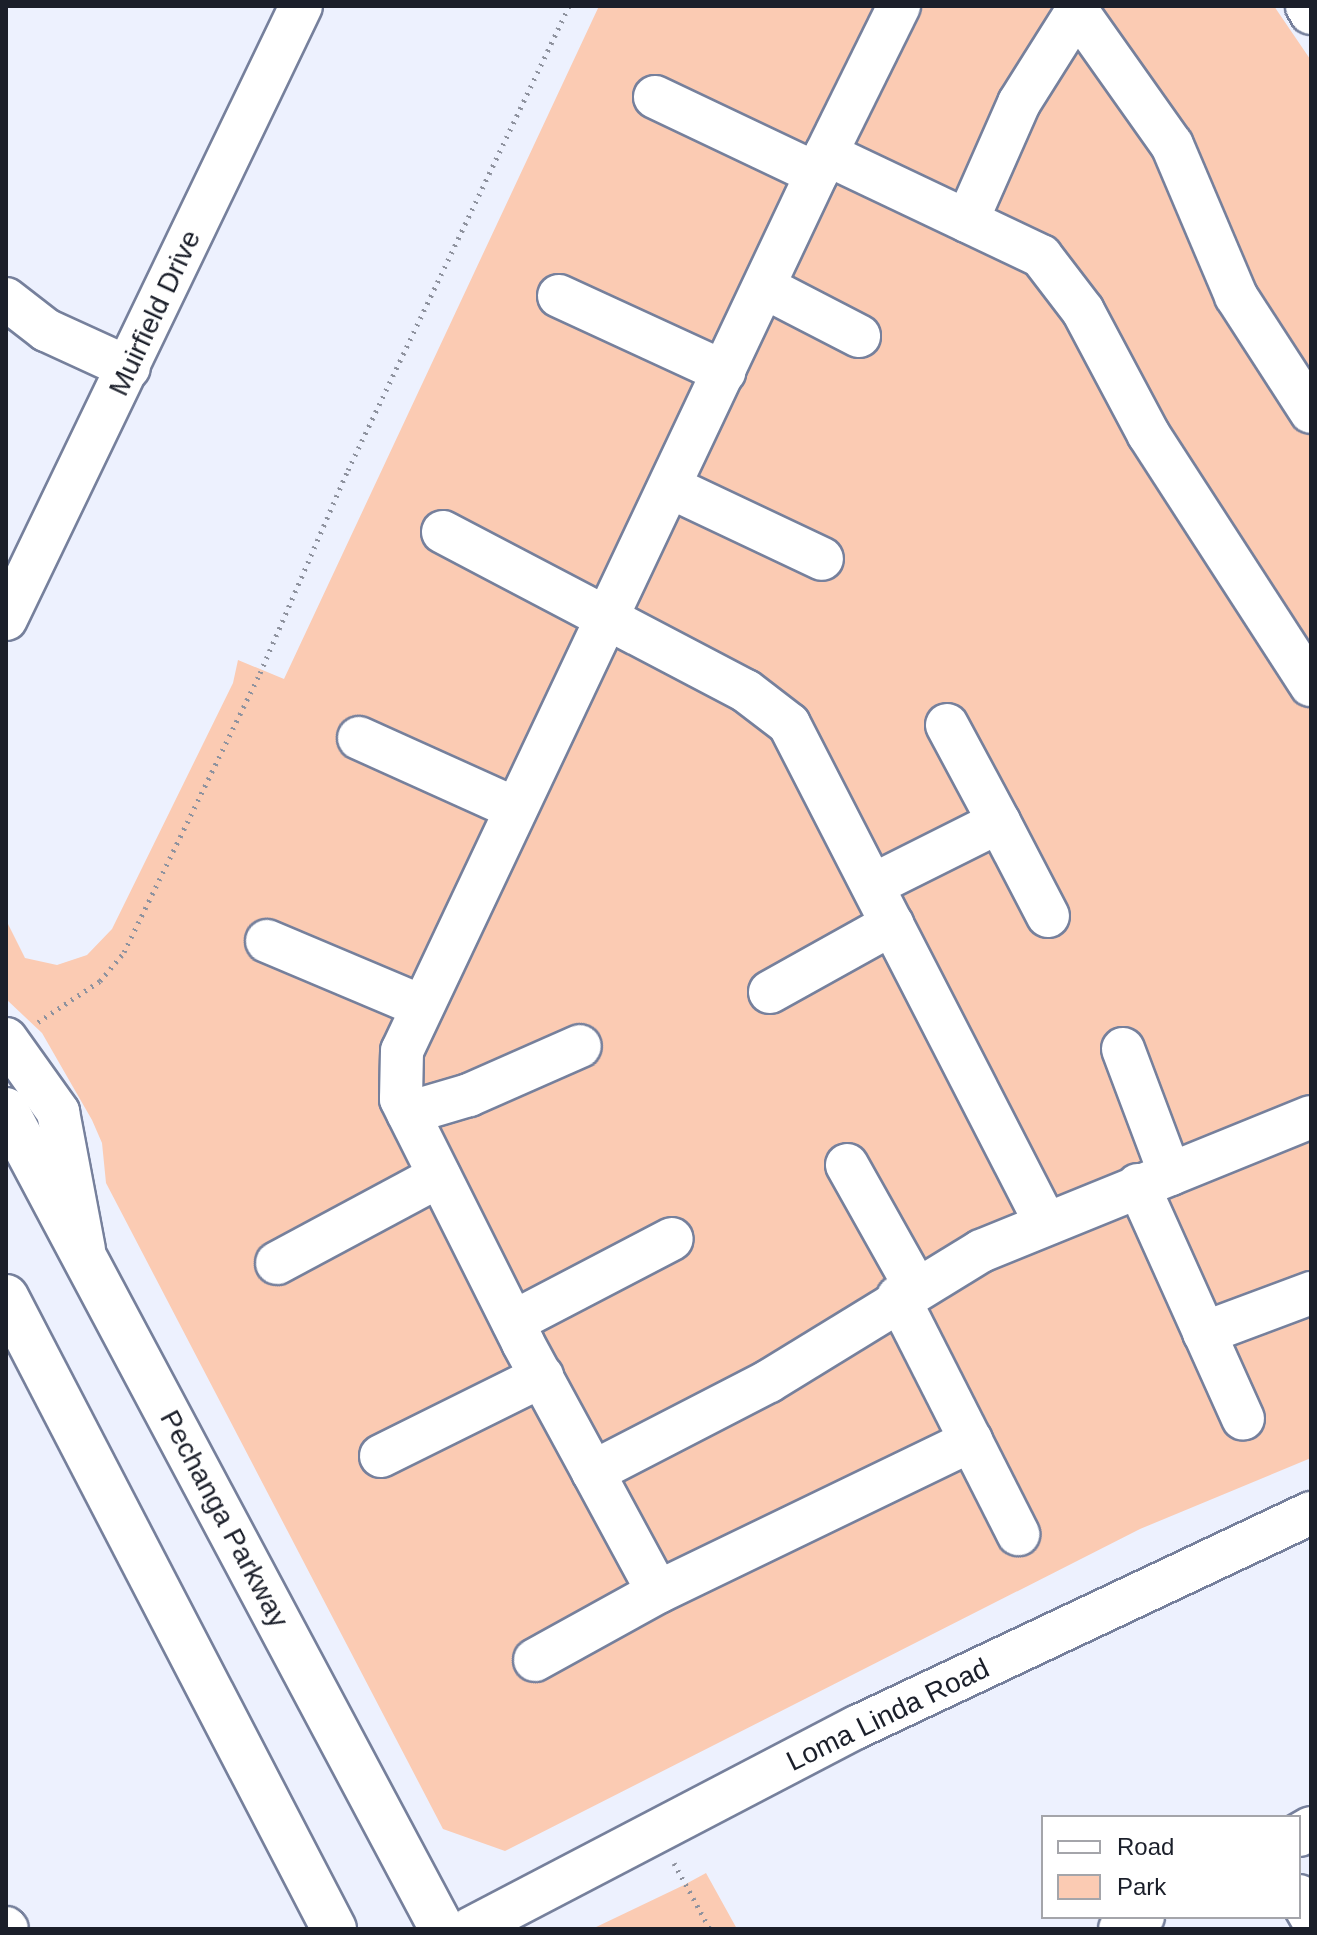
<!DOCTYPE html>
<style>
body{margin:0}
#map{position:relative;width:1317px;height:1935px;overflow:hidden;background:#edf1fe;font-family:Arial,sans-serif}
div>[style]{position:absolute}
.green>*{inset:0;background:#fbcbb3}
.path>*{height:5px;margin-top:-2.5px;transform-origin:0;background:repeating-linear-gradient(90deg,#8e929e 0 2px,transparent 0 8px)}
.roads{filter:drop-shadow(2px 0 #76809c) drop-shadow(-2px 0 #76809c) drop-shadow(0 2px #76809c) drop-shadow(0 -2px #76809c)}
.minor>*{height:42px;margin:-21px;padding:0 21px;transform-origin:21px;border-radius:21px;background:#fff}
.major>*{height:44px;margin:-22px;padding:0 22px;transform-origin:22px;border-radius:22px;background:#fff}
span{translate:-50% -50%;white-space:nowrap;text-align:center;line-height:1.15;-webkit-text-stroke:6px #fff;paint-order:stroke}
.street-label{font-size:28px;color:#1b1f2a}
.frame{position:absolute;inset:0;border:8px solid #1b1f2a;pointer-events:none}
.legend{position:absolute;left:1041px;top:1815px;width:260px;height:104px;box-sizing:border-box;background:#fff;border:2px solid #a4a5aa;margin:0;padding:10px 14px;list-style:none;font-size:24px;color:#1b1f2a}
.legend li{display:flex;align-items:center;gap:16px;height:40px}
.legend b{width:40px;border:2px solid #a4a5aa}
</style>
<div id="map">
<div class="green">
<div style="clip-path:polygon(599px 6px,1274px 6px,1310px 59px,1311px 1458px,1140px 1529px,505px 1851px,443px 1829px,106px 1183px,102px 1143px,92px 1120px,42px 1033px,6px 999px,6px 920px,25px 958px,57px 965px,87px 955px,112px 929px,233px 683px,238px 660px,284px 679px)"></div>
<div style="clip-path:polygon(706px 1873px,737px 1929px,592px 1929px,684px 1885px)"></div>
</div>
<div class="path">
<div style="left:38px;top:1022px;width:74px;rotate:-33.5deg"></div>
<div style="left:100px;top:981px;width:38px;rotate:-50deg"></div>
<div style="left:124px;top:952px;width:310px;rotate:-64deg"></div>
<div style="left:260px;top:673px;width:221px;rotate:-66.6deg"></div>
<div style="left:348px;top:470px;width:514px;rotate:-64.53deg"></div>
<div style="left:674px;top:1863px;width:75px;rotate:61.4deg"></div>
</div>
<div class="roads">
<div class="minor">
<div style="left:899px;top:6px;width:165px;rotate:116.3deg"></div>
<div style="left:826px;top:154px;width:238px;rotate:25.4deg"></div>
<div style="left:1041px;top:256px;width:69px;rotate:52.6deg"></div>
<div style="left:1083px;top:311px;width:140px;rotate:62deg"></div>
<div style="left:1149px;top:435px;width:298px;rotate:57.1deg"></div>
<div style="left:1307px;top:6px;width:8px;rotate:60deg"></div>
<div style="left:655px;top:97px;width:179px;rotate:25.4deg"></div>
<div style="left:826px;top:154px;width:992px;rotate:115.3deg"></div>
<div style="left:402px;top:1051px;width:48px;rotate:91.2deg"></div>
<div style="left:401px;top:1099px;width:273px;rotate:63.4deg"></div>
<div style="left:523px;top:1343px;width:147px;rotate:61.5deg"></div>
<div style="left:593px;top:1472px;width:198px;rotate:-27.3deg"></div>
<div style="left:769px;top:1381px;width:249px;rotate:-31.5deg"></div>
<div style="left:981px;top:1251px;width:356px;rotate:-22.1deg"></div>
<div style="left:967px;top:221px;width:129px;rotate:-66.2deg"></div>
<div style="left:1019px;top:103px;width:109px;rotate:-57.8deg"></div>
<div style="left:1077px;top:11px;width:164px;rotate:54.7deg"></div>
<div style="left:1172px;top:145px;width:164px;rotate:67deg"></div>
<div style="left:1236px;top:296px;width:138px;rotate:57.1deg"></div>
<div style="left:764px;top:287px;width:107px;rotate:27.3deg"></div>
<div style="left:559px;top:296px;width:182px;rotate:24.7deg"></div>
<div style="left:6px;top:299px;width:51px;rotate:37.8deg"></div>
<div style="left:46px;top:330px;width:91px;rotate:24.6deg"></div>
<div style="left:670px;top:487px;width:168px;rotate:25.3deg"></div>
<div style="left:443px;top:532px;width:342px;rotate:27.7deg"></div>
<div style="left:746px;top:691px;width:54px;rotate:37.5deg"></div>
<div style="left:789px;top:724px;width:560px;rotate:62.79deg"></div>
<div style="left:6px;top:619px;width:680px;rotate:-64.3deg"></div>
<div style="left:359px;top:738px;width:172px;rotate:24.3deg"></div>
<div style="left:999px;top:822px;width:106px;rotate:62.5deg"></div>
<div style="left:873px;top:885px;width:141px;rotate:-26.6deg"></div>
<div style="left:999px;top:822px;width:110px;rotate:-118.2deg"></div>
<div style="left:267px;top:941px;width:167px;rotate:22.9deg"></div>
<div style="left:770px;top:992px;width:140px;rotate:-29.1deg"></div>
<div style="left:6px;top:1039px;width:90px;rotate:54.5deg"></div>
<div style="left:58px;top:1112px;width:140px;rotate:79.3deg"></div>
<div style="left:1123px;top:1049px;width:134px;rotate:69.4deg"></div>
<div style="left:408px;top:1113px;width:64px;rotate:-16.4deg"></div>
<div style="left:469px;top:1095px;width:121px;rotate:-23.8deg"></div>
<div style="left:847px;top:1165px;width:141px;rotate:60.7deg"></div>
<div style="left:1138px;top:1185px;width:256px;rotate:65.8deg"></div>
<div style="left:277px;top:1263px;width:184px;rotate:-28.2deg"></div>
<div style="left:898px;top:1297px;width:266px;rotate:63.1deg"></div>
<div style="left:513px;top:1322px;width:179px;rotate:-27.6deg"></div>
<div style="left:1204px;top:1333px;width:114px;rotate:-20.5deg"></div>
<div style="left:381px;top:1456px;width:180px;rotate:-26.4deg"></div>
<div style="left:593px;top:1472px;width:136px;rotate:61.6deg"></div>
<div style="left:658px;top:1592px;width:348px;rotate:-25.8deg"></div>
<div style="left:535px;top:1660px;width:141px;rotate:-28.9deg"></div>
<div style="left:1299px;top:1835px;width:14px;rotate:-30deg"></div>
<div style="left:1299px;top:1896px;width:24px;rotate:60deg"></div>
<div style="left:6px;top:1928px;width:1px;rotate:45deg"></div>
<div style="left:470px;top:1929px;width:437px;rotate:-27.6deg"></div>
<div style="left:857px;top:1727px;width:502px;rotate:-25.24deg"></div>
<div style="left:1120px;top:1929px;width:26px;rotate:-28deg"></div>
</div>
<div class="major">
<div style="left:6px;top:1110px;width:928px;rotate:61.97deg"></div>
<div style="left:6px;top:1297px;width:712px;rotate:62.57deg"></div>
</div>
</div>
<div class="street-label">
<span style="left:155px;top:313px;rotate:-65deg">Muirfield Drive</span>
<span style="left:224px;top:1519px;rotate:62deg">Pechanga Parkway</span>
<span style="left:888px;top:1715px;rotate:-26deg">Loma Linda Road</span>
</div>
<div class="frame"></div>
<ul class="legend">
<li><b style="height:10px;background:#fff"></b>Road</li>
<li><b style="height:22px;background:#fbcbb3"></b>Park</li>
</ul>
</div>
